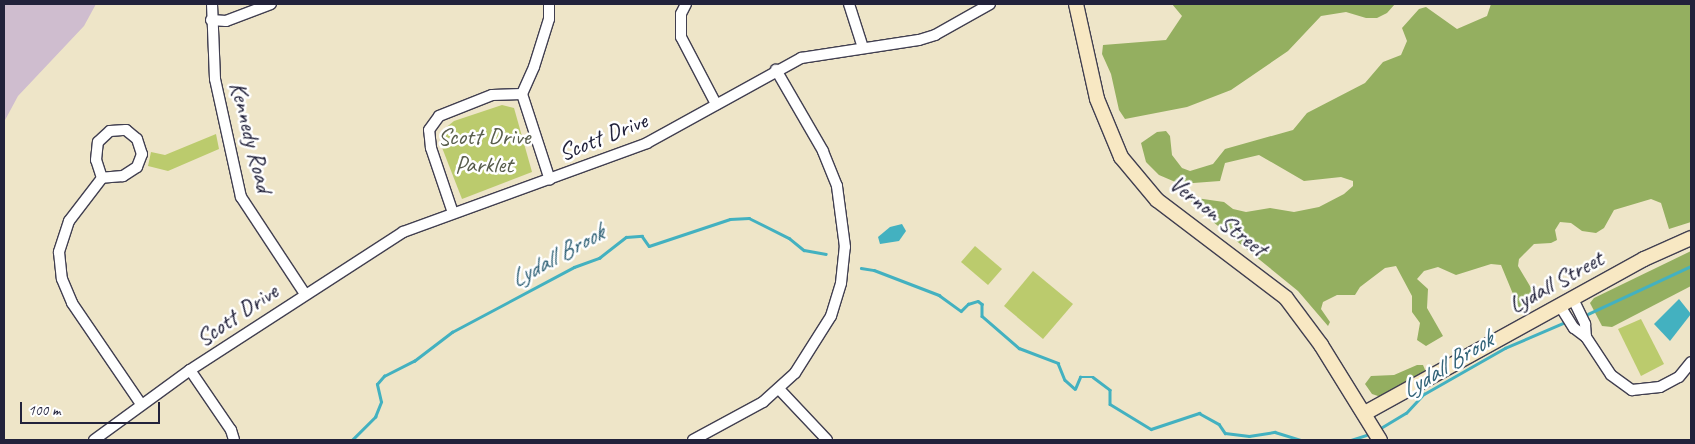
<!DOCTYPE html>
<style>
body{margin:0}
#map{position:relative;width:1695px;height:444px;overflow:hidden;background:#eee5c8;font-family:Caveat,sans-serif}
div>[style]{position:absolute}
.industrial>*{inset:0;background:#cfbdcf}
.green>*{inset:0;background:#bbcb6d}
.forest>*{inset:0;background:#94af60}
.water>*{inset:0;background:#43b1c0}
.stream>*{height:2.5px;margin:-1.25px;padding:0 1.25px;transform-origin:1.25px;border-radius:1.25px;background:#43b1c0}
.roads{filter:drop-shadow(1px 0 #413f50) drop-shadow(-1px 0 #413f50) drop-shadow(0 1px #413f50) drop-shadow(0 -1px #413f50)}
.street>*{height:10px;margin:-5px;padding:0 5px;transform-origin:5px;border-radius:5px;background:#fff}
.secondary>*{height:14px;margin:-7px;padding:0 7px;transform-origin:7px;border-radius:7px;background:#f8e8c3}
span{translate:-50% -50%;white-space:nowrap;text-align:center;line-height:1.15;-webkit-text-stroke:5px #fff;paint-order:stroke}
.street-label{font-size:24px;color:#22223b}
.park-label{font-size:24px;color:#585d4c}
.water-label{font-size:25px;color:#316277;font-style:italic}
.frame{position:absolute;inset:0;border:5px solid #22223b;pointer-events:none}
.scale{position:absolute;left:20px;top:402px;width:140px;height:22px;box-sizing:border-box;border:2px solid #22223b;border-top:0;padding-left:6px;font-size:15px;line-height:18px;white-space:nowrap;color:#22223b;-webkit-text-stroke:4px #fff;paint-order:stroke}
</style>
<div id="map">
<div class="industrial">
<div style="clip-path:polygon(4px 4px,96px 4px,84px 26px,18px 96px,4px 122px)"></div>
</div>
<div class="green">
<div style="clip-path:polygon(502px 105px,514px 108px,532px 172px,462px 199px,441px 145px,443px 130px,454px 121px)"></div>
<div style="clip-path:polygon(216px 134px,219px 149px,168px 171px,148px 166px,151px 152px,165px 155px)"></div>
<div style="clip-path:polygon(975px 246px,1002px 269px,988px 285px,961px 262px)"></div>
<div style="clip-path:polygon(1033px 271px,1073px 304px,1043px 339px,1004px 306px)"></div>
<div style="clip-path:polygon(1641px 319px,1664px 364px,1641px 376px,1618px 329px)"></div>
</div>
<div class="forest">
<div style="clip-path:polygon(1172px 4px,1395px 4px,1387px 13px,1377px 18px,1366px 18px,1346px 12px,1321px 16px,1288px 51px,1231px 90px,1187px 107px,1125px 119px,1119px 110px,1111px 74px,1102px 54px,1103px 45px,1166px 40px,1182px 16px)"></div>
<div style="clip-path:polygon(1491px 4px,1691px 4px,1691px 222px,1669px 229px,1661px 203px,1651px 199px,1614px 210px,1604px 228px,1596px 233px,1582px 231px,1571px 223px,1560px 222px,1555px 230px,1557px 240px,1551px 243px,1534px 244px,1519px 259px,1518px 266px,1537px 298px,1534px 304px,1520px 311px,1501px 265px,1491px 264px,1456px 275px,1438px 267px,1424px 271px,1417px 279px,1428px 289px,1427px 308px,1443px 336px,1426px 346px,1417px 340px,1420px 323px,1412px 312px,1412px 296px,1396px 266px,1385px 268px,1360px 287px,1355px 295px,1337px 295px,1323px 302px,1321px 309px,1330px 322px,1328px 326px,1298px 291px,1196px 208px,1191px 201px,1196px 198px,1224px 202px,1233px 209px,1246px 212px,1270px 208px,1294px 212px,1319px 207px,1344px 194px,1353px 186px,1353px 181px,1341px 177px,1304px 181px,1259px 155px,1225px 163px,1220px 181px,1180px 184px,1159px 175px,1146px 162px,1141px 143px,1157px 132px,1166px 131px,1170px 136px,1172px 155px,1182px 168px,1190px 171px,1213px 164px,1225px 149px,1293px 130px,1307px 113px,1365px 83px,1383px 62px,1401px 55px,1407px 41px,1402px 28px,1419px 9px,1426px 7px,1457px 29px,1487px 16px)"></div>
<div style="clip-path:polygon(1691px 251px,1691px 286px,1612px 327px,1602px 326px,1590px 303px,1594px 298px)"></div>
<div style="clip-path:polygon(1417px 365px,1423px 365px,1426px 372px,1381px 397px,1372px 394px,1365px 384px,1371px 376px,1394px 375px)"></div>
</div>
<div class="water">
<div style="clip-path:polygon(902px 224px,906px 231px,899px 241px,880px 244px,878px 237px,890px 227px)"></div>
<div style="clip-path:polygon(1679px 299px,1691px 314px,1670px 341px,1654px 324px)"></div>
</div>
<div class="stream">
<div style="left:861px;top:268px;width:13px;rotate:9deg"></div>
<div style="left:874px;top:270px;width:70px;rotate:21deg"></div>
<div style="left:939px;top:295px;width:27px;rotate:36deg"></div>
<div style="left:961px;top:311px;width:10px;rotate:-45deg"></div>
<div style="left:968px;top:304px;width:10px;rotate:-17deg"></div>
<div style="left:978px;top:301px;width:5px;rotate:37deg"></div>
<div style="left:982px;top:304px;width:12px;rotate:90deg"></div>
<div style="left:982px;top:316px;width:49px;rotate:40.9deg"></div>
<div style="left:1019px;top:348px;width:42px;rotate:21deg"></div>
<div style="left:1058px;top:363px;width:18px;rotate:68deg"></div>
<div style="left:1065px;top:380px;width:13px;rotate:42deg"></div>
<div style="left:1075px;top:389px;width:13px;rotate:-67deg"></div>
<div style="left:1080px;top:377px;width:13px"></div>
<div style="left:1093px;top:377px;width:21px;rotate:37deg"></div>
<div style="left:1110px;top:390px;width:14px;rotate:90deg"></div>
<div style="left:1110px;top:404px;width:48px;rotate:31.4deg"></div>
<div style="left:1151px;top:429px;width:51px;rotate:-18.4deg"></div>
<div style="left:1199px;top:413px;width:23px;rotate:29deg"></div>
<div style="left:1219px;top:424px;width:11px;rotate:56deg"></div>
<div style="left:1225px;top:433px;width:24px;rotate:7deg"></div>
<div style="left:1249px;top:436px;width:26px;rotate:-9deg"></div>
<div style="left:1275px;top:432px;width:28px;rotate:17deg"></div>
<div style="left:1588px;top:314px;width:114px;rotate:-25deg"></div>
<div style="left:1379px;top:429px;width:31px;rotate:-31deg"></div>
<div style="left:1406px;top:413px;width:26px;rotate:-47deg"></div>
<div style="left:1424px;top:394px;width:93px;rotate:-29.6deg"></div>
<div style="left:1505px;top:348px;width:63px;rotate:-23.3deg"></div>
<div style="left:352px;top:440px;width:33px;rotate:-45deg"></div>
<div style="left:375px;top:417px;width:16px;rotate:-68deg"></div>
<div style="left:381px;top:402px;width:18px;rotate:-103deg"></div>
<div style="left:377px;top:384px;width:11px;rotate:-49deg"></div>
<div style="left:384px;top:376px;width:34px;rotate:-27deg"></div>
<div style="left:414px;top:361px;width:48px;rotate:-37.3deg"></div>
<div style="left:452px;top:332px;width:138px;rotate:-28deg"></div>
<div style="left:574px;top:267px;width:27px;rotate:-20deg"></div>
<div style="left:599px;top:258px;width:34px;rotate:-38deg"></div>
<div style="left:626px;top:237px;width:16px;rotate:-4deg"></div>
<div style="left:642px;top:236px;width:12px;rotate:55deg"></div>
<div style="left:649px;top:246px;width:85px;rotate:-18.4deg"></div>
<div style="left:730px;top:219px;width:19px;rotate:-3deg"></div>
<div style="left:749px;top:218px;width:45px;rotate:26.6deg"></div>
<div style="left:789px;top:238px;width:19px;rotate:39deg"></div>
<div style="left:804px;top:250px;width:22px;rotate:10deg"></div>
<div style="left:1351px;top:440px;width:20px;rotate:-18deg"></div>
</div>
<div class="roads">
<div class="street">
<div style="left:212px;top:4px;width:75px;rotate:87.7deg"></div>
<div style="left:215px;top:79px;width:121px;rotate:77.6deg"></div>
<div style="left:241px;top:197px;width:116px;rotate:56.6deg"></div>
<div style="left:549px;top:4px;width:15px;rotate:90deg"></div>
<div style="left:549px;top:19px;width:50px;rotate:107.4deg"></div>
<div style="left:534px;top:67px;width:30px;rotate:114deg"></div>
<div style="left:522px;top:94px;width:90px;rotate:72deg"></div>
<div style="left:686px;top:4px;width:11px;rotate:117deg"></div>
<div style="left:681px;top:14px;width:23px;rotate:90deg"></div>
<div style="left:681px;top:37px;width:76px;rotate:62.4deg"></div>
<div style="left:849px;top:4px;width:46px;rotate:72.3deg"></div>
<div style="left:211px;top:20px;width:15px;rotate:4deg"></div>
<div style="left:226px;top:21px;width:48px;rotate:-20.7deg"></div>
<div style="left:102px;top:178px;width:19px;rotate:-108deg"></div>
<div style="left:96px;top:160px;width:18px;rotate:-84deg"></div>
<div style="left:98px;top:142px;width:16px;rotate:-43deg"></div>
<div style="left:110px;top:131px;width:16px;rotate:-4deg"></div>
<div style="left:126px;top:130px;width:14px;rotate:39deg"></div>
<div style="left:137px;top:139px;width:16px;rotate:72deg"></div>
<div style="left:142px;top:154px;width:14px;rotate:111deg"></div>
<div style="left:137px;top:167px;width:17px;rotate:147deg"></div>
<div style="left:123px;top:176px;width:21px;rotate:175deg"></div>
<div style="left:102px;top:178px;width:54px;rotate:127.5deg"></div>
<div style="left:69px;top:221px;width:33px;rotate:108deg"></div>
<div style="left:59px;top:252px;width:27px;rotate:84deg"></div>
<div style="left:62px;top:279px;width:26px;rotate:67deg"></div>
<div style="left:72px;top:303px;width:122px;rotate:55.7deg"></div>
<div style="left:453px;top:213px;width:69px;rotate:-108.7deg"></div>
<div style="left:431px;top:148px;width:18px;rotate:-96deg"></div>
<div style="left:429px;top:130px;width:17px;rotate:-54deg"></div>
<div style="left:439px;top:116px;width:57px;rotate:-21.6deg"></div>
<div style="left:492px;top:95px;width:30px;rotate:-2deg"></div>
<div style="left:1573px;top:299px;width:28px;rotate:64deg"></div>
<div style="left:1585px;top:324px;width:13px;rotate:86deg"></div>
<div style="left:1560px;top:306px;width:26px;rotate:58deg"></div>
<div style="left:1574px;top:328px;width:15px;rotate:37deg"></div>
<div style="left:1586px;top:337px;width:45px;rotate:56.7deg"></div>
<div style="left:1611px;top:375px;width:26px;rotate:36deg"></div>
<div style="left:1632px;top:390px;width:28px;rotate:-6deg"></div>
<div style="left:1660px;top:387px;width:21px;rotate:-28deg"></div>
<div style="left:1679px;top:377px;width:19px;rotate:-51deg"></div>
<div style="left:190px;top:370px;width:73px;rotate:55.7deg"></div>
<div style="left:231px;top:430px;width:10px;rotate:73deg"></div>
<div style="left:779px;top:389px;width:70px;rotate:46.7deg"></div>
<div style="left:94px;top:440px;width:119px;rotate:-36.1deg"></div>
<div style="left:190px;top:370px;width:254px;rotate:-32.9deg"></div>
<div style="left:403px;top:232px;width:260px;rotate:-20deg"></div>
<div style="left:647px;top:143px;width:176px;rotate:-28.9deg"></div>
<div style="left:801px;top:58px;width:119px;rotate:-8.7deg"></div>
<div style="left:919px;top:40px;width:17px;rotate:-17deg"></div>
<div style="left:935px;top:35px;width:63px;rotate:-29.4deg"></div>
<div style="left:693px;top:440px;width:80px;rotate:-28.5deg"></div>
<div style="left:763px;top:402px;width:43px;rotate:-42.2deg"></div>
<div style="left:795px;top:373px;width:67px;rotate:-57.7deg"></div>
<div style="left:831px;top:316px;width:34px;rotate:-73deg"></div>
<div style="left:841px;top:283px;width:36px;rotate:-84deg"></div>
<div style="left:845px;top:247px;width:62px;rotate:-97.5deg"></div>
<div style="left:837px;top:186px;width:38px;rotate:-112deg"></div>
<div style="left:823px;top:151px;width:94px;rotate:-120.1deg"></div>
</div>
<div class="secondary">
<div style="left:1076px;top:4px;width:97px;rotate:77.5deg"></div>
<div style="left:1097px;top:99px;width:63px;rotate:67.5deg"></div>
<div style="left:1121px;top:157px;width:56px;rotate:50.1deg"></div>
<div style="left:1157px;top:200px;width:162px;rotate:37.2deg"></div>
<div style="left:1286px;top:298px;width:59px;rotate:53.3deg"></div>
<div style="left:1321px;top:345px;width:112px;rotate:58.2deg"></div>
<div style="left:1365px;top:413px;width:319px;rotate:-28.9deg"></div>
<div style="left:1644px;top:259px;width:51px;rotate:-24.1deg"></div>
</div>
</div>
<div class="street-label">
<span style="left:251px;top:137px;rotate:76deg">Kennedy Road</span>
<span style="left:603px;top:137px;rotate:-22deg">Scott Drive</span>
<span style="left:1218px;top:216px;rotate:38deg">Vernon Street</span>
<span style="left:1556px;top:282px;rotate:-29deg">Lydall Street</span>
<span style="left:237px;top:315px;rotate:-34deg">Scott Drive</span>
</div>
<div class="park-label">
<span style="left:484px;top:151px">Scott Drive<br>Parklet</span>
</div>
<div class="water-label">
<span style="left:557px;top:256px;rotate:-29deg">Lydall Brook</span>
<span style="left:1447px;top:365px;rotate:-32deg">Lydall Brook</span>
</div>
<div class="frame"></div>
<div class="scale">100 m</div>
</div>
